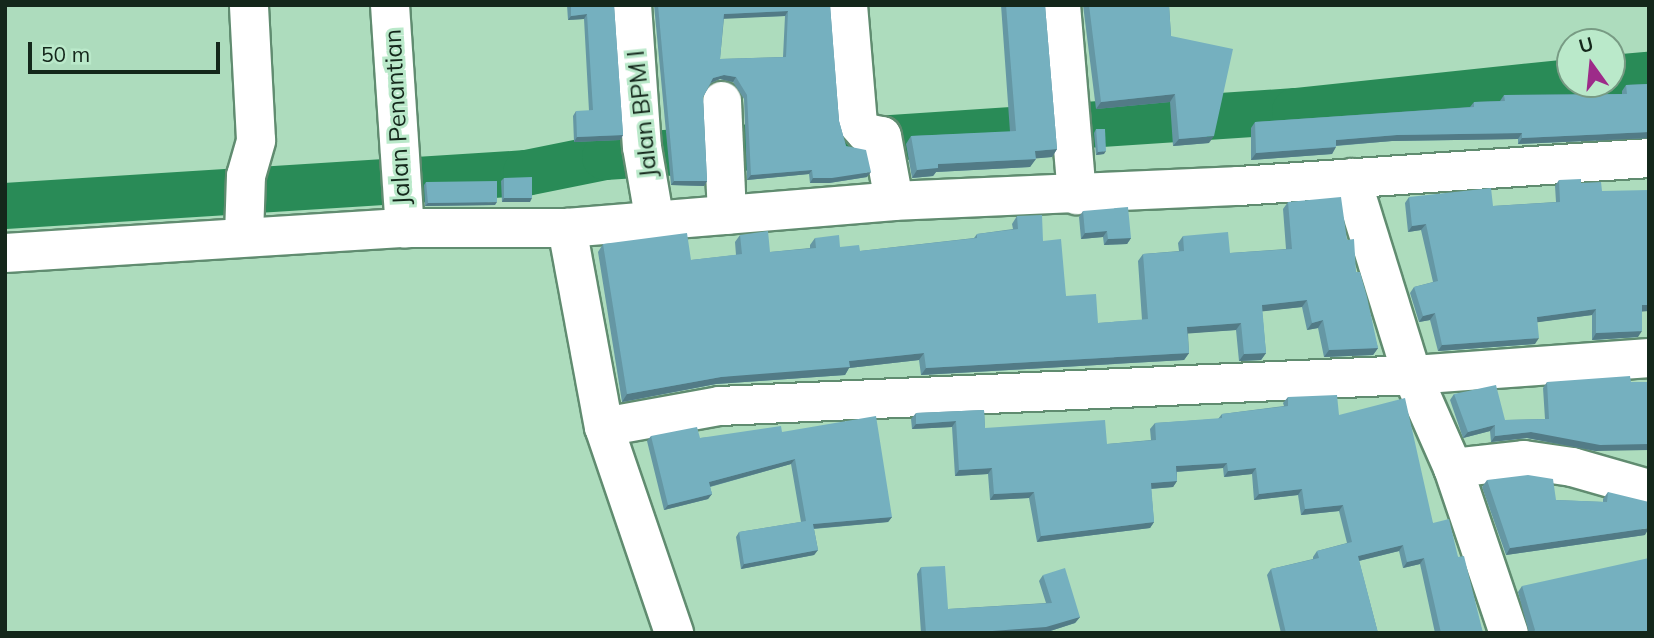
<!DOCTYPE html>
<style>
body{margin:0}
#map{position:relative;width:1654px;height:638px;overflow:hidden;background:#addcbd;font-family:Mulish,sans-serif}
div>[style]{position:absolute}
.river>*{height:46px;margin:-23px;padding:0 23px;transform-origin:23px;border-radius:23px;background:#298b57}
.roads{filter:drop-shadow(2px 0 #608c70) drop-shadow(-2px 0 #608c70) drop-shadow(0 2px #608c70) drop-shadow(0 -2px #608c70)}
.minor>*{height:38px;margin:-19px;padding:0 19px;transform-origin:19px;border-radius:19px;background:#fff}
.wall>*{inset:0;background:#6597a4}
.shaded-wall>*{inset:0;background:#527b86}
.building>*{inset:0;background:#75b0bf}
span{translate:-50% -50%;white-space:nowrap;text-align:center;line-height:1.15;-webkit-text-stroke:6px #bae9ca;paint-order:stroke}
.street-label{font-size:24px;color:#14271b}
.frame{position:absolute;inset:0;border:7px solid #14271b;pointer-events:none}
.north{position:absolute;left:1556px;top:28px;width:70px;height:70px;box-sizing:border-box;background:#bae9ca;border:2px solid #789b84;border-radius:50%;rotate:345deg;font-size:19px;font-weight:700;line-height:28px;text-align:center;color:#14271b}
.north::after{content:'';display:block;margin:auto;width:24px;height:32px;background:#9d2b89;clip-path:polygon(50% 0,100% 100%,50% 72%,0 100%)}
.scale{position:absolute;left:28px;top:42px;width:192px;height:32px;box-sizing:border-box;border:4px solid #14271b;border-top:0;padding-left:9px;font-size:21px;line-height:24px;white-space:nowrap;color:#14271b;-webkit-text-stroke:5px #bae9ca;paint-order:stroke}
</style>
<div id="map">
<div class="river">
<div style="left:1612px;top:78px;width:37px;rotate:-5deg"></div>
<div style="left:5px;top:206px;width:522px;rotate:-3.62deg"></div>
<div style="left:526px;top:173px;width:81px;rotate:-11.4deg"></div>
<div style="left:605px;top:157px;width:692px;rotate:-3.81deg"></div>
<div style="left:1295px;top:111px;width:277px;rotate:-6deg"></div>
</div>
<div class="roads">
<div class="minor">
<div style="left:390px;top:5px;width:224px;rotate:86.2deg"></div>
<div style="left:632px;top:5px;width:142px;rotate:86deg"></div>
<div style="left:642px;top:147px;width:76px;rotate:80.2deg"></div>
<div style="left:848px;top:5px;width:119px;rotate:85.2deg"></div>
<div style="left:858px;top:124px;width:12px;rotate:48deg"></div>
<div style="left:866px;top:133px;width:16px;rotate:11deg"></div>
<div style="left:882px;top:136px;width:66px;rotate:79.5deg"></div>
<div style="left:1061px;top:5px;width:191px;rotate:85.2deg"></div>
<div style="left:722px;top:101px;width:114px;rotate:87.5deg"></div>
<div style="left:1351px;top:178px;width:206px;rotate:72.8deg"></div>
<div style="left:1412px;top:375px;width:102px;rotate:66.2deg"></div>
<div style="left:1453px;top:468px;width:174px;rotate:71.3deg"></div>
<div style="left:567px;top:228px;width:202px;rotate:79.5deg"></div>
<div style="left:604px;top:427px;width:218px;rotate:71.2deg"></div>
<div style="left:244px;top:236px;width:60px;rotate:-88.1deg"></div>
<div style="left:246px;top:176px;width:37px;rotate:-74deg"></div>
<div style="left:256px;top:140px;width:135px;rotate:-93deg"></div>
<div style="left:5px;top:253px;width:401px;rotate:-3.6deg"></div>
<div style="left:405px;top:228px;width:162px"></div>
<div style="left:567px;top:228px;width:328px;rotate:-4.7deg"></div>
<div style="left:894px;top:201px;width:345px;rotate:-2.5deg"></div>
<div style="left:1239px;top:186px;width:411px;rotate:-3.9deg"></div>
<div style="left:604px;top:427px;width:118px;rotate:-10.3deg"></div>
<div style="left:720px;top:406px;width:693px;rotate:-2.57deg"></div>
<div style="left:1412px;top:375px;width:238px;rotate:-4.1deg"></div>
<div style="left:1453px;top:468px;width:71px;rotate:-6.4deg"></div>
<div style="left:1524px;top:460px;width:49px;rotate:8.3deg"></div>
<div style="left:1572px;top:467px;width:80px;rotate:15.9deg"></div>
</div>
</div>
<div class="wall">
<div style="clip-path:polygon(567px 5px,614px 5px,623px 135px,620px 140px,574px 142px,573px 116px,576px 111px,589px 111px,584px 19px,568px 20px)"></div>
<div style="clip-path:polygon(evenodd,654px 5px,830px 5px,839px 121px,846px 146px,867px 177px,829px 183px,810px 183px,809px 174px,747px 180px,744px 99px,733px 82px,720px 79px,711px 83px,703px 97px,707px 181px,704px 186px,671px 185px,654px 5px,785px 16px,783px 57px,720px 59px,724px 18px,785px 16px)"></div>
<div style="clip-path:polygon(1001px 5px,1045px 5px,1057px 149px,1052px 157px,1036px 158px,1030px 167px,936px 172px,933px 176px,912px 178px,906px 144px,911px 136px,1010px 132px)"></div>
<div style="clip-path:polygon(1083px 5px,1169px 5px,1171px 36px,1209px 143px,1173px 146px,1170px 102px,1096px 109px)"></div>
<div style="clip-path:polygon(1649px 84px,1649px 138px,1518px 144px,1518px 139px,1392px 141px,1336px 146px,1332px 154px,1251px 160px,1251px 128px,1255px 122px,1470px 107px,1474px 102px,1500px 101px,1504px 95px,1622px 94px,1622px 91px,1626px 85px)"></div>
<div style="clip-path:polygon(1096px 129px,1104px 154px,1096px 155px,1094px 133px)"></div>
<div style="clip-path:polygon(504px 178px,530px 202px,502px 202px,501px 181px)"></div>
<div style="clip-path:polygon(1559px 180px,1581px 183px,1602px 191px,1642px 311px,1638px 337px,1592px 340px,1592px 315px,1537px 322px,1535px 344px,1438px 351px,1430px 320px,1419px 322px,1410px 293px,1414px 287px,1433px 282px,1421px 230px,1408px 232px,1405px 203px,1409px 197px,1493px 206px,1556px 202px,1555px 186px)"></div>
<div style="clip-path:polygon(426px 182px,495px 205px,425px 206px,424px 185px)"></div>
<div style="clip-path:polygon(1288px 202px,1347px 240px,1378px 348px,1373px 355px,1324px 357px,1318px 328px,1307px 330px,1302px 307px,1262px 311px,1266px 353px,1261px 360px,1239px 361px,1236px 330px,1188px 333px,1189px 353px,1184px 360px,921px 375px,919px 360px,849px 368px,845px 375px,716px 384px,622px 402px,598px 252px,603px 244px,691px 260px,736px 255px,735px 242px,740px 235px,770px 252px,810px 248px,810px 245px,815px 238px,840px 247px,860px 251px,974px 238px,977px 234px,1013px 229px,1012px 224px,1017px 216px,1043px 241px,1066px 296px,1098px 323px,1142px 320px,1138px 261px,1143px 254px,1179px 251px,1178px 243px,1183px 236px,1230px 253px,1286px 249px,1283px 209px)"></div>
<div style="clip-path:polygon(1083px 211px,1131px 238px,1127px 244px,1104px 245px,1103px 237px,1081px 239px,1079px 217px)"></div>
<div style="clip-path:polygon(1547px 382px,1596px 451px,1527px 438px,1491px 442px,1490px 431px,1463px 438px,1450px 400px,1454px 394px,1505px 420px,1545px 419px,1543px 388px)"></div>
<div style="clip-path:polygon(1288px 397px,1339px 415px,1433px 523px,1458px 557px,1483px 633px,1435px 633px,1420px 564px,1403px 568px,1399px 551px,1359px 561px,1378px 633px,1281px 633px,1267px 575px,1271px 569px,1313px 559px,1313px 557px,1317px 551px,1347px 543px,1339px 511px,1301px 515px,1298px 495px,1254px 500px,1252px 474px,1224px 477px,1223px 468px,1177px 472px,1177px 481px,1173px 487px,1151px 489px,1154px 522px,1150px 528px,1037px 542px,1029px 498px,990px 500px,988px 474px,955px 476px,952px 427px,912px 429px,911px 419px,916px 413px,984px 410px,985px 428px,1107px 444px,1151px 440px,1150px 429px,1155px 423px,1218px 419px,1222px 414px,1284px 406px,1283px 403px)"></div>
<div style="clip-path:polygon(782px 432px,892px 517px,888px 522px,814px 529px,818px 550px,814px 555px,741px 569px,736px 537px,739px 532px,801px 522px,791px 464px,710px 487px,712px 494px,708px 499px,664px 510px,647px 441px,651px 436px,700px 438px)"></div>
<div style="clip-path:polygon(1487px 480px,1556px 500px,1603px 502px,1603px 499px,1608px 492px,1645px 535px,1506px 555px,1482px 487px)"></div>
<div style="clip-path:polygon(921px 567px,948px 609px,1046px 603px,1039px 581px,1043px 575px,1080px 617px,1075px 623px,1044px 633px,921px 633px,917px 574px)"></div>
<div style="clip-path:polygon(1522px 586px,1649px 633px,1529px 633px,1518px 592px)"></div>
</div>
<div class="shaded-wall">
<div style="clip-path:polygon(788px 11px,785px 16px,721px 19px,724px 14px)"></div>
<div style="clip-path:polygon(587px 14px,584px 19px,568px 20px,571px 16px)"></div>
<div style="clip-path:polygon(724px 75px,736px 77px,733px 82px,720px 79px,710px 83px,713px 78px)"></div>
<div style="clip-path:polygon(1175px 94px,1170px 102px,1096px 109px,1101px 102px)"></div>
<div style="clip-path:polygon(1649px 132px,1649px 138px,1518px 144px,1522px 138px)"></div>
<div style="clip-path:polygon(1522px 133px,1518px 139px,1392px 141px,1331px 146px,1336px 140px,1397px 135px)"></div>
<div style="clip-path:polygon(623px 135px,620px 140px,574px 142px,577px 137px)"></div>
<div style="clip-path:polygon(1214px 136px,1209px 143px,1173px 146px,1179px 139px)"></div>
<div style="clip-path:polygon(1336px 147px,1332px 154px,1251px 160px,1256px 153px)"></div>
<div style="clip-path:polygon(1057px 149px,1052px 157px,1030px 159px,1035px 151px)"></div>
<div style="clip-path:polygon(1106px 151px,1104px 154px,1096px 155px,1098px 152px)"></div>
<div style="clip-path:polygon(1036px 159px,1030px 167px,936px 172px,933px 176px,912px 178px,917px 170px,938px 164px)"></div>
<div style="clip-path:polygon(812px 170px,809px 174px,747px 180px,751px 175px)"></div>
<div style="clip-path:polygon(871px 172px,867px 177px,829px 183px,810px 183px,813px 178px)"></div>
<div style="clip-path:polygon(674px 181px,707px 181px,704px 186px,671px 185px)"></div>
<div style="clip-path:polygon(504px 198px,532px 198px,530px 202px,502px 202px)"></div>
<div style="clip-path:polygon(497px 202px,495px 205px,425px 206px,428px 203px)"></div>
<div style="clip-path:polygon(1426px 224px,1421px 230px,1408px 232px,1412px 226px)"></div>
<div style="clip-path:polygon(1107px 231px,1103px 237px,1081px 239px,1085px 233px)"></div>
<div style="clip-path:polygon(1131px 238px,1127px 244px,1104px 245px,1108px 239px)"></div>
<div style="clip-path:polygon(1307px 300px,1302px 307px,1257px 312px,1262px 305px)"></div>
<div style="clip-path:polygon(1642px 305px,1649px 305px,1649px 311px,1637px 312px)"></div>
<div style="clip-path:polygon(1596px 309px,1592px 315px,1532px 323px,1537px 317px)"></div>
<div style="clip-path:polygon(1435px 313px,1430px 320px,1419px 322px,1423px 316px)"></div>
<div style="clip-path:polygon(1323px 320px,1318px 328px,1307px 330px,1312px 323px)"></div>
<div style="clip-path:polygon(1241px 323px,1236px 330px,1182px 334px,1187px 327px)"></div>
<div style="clip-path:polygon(1642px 331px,1638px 337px,1592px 340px,1596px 333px)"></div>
<div style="clip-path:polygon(1539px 338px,1535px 344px,1438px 351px,1442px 345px)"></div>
<div style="clip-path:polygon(1378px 348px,1373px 355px,1324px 357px,1329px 350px)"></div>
<div style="clip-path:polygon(924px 353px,919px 360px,849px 368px,845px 375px,716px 384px,622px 402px,627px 394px,721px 377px,849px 361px)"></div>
<div style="clip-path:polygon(1189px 353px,1184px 360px,921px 375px,926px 368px)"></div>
<div style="clip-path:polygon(1266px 353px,1261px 360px,1239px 361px,1244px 354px)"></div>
<div style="clip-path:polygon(956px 421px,952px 427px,912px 429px,916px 424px)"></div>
<div style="clip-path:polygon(1495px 425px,1490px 431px,1463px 438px,1468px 432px)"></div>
<div style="clip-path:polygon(1531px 432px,1649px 444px,1649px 450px,1596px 451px,1527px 438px,1491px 442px,1495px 436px)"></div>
<div style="clip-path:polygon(795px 459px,791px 464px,705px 488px,709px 482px)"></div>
<div style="clip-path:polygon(1227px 463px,1223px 468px,1172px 472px,1176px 466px)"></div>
<div style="clip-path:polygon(992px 468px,988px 474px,955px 476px,959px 470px)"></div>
<div style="clip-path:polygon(1256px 468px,1252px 474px,1224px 477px,1228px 471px)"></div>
<div style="clip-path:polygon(1177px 481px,1173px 487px,1147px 489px,1151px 483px)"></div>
<div style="clip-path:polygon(1302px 489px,1298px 495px,1254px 500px,1259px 494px)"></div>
<div style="clip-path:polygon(1034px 492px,1029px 498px,990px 500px,994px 494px)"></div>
<div style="clip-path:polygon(712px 494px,708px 499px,664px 510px,668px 505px)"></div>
<div style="clip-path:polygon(1343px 505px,1339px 511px,1301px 515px,1305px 509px)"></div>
<div style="clip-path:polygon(892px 517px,888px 522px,809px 529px,813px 524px)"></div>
<div style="clip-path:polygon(1154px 522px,1150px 528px,1037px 542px,1041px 536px)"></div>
<div style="clip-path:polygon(1649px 528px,1645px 535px,1506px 555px,1510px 548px)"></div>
<div style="clip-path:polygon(1403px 545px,1399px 551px,1354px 562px,1358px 556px)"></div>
<div style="clip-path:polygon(818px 550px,814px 555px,741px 569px,744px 564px)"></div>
<div style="clip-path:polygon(1424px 558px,1420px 564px,1403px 568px,1407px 562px)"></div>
<div style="clip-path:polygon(1080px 617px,1075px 623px,1044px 633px,978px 633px,979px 632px)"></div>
</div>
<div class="building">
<div style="clip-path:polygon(571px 5px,614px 5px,623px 135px,577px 137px,576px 111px,593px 110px,587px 14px,571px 16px)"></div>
<div style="clip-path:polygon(evenodd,658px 5px,830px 5px,839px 121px,846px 146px,866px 150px,871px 172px,832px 178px,813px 178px,812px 170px,751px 175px,747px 95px,736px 77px,724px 75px,713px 78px,703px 97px,707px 181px,674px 181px,658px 5px,788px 11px,786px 57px,720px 59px,724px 14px,788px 11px)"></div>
<div style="clip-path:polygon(1006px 5px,1045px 5px,1057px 149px,1035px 151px,1036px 159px,938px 164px,938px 168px,917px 170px,911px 136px,1016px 131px)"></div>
<div style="clip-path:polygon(1089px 5px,1169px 5px,1171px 36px,1233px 49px,1214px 136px,1179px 139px,1175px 94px,1101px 102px)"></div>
<div style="clip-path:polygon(1649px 84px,1649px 132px,1522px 138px,1522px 133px,1397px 135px,1336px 140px,1336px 147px,1256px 153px,1255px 122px,1474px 107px,1474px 102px,1505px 101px,1504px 95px,1627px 94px,1626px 85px)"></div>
<div style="clip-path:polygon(1096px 129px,1105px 129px,1106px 151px,1098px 152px)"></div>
<div style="clip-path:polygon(532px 177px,532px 198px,504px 198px,504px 178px)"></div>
<div style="clip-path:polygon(1581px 179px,1581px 183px,1601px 182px,1602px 191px,1649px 190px,1649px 305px,1642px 305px,1642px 331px,1596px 333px,1596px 309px,1537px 317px,1539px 338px,1442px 345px,1435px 313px,1423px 316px,1414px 287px,1438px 281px,1426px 224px,1412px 226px,1409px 197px,1491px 188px,1493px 206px,1560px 202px,1559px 180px)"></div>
<div style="clip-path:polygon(497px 181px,497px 202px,428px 203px,426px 182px)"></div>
<div style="clip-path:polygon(1341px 197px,1347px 240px,1354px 239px,1356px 272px,1360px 272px,1367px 297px,1378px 348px,1329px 350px,1323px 320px,1312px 323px,1307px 300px,1262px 305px,1266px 353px,1244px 354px,1241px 323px,1187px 327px,1189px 353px,926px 368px,924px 353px,849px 361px,850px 367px,721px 377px,627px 394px,603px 244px,687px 233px,691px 260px,742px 254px,740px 235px,768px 231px,770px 252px,816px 248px,815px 238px,839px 235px,840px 247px,859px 245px,860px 251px,977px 238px,977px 234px,1018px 229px,1017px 216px,1042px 215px,1043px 241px,1061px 239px,1066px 296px,1096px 294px,1098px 323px,1148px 319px,1143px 254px,1184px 251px,1183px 236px,1228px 232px,1230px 253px,1292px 249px,1288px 202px)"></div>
<div style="clip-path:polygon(1128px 207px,1131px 238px,1108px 239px,1107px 231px,1085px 233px,1083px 211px)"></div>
<div style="clip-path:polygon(1630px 376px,1631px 382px,1649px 382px,1649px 444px,1600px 445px,1531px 432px,1495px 436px,1495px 425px,1468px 432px,1454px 394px,1496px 385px,1505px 420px,1549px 419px,1547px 382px)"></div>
<div style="clip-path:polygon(1337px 395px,1339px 415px,1405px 398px,1433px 523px,1449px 519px,1458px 557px,1464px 556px,1483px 633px,1441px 633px,1424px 558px,1407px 562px,1403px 545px,1358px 556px,1378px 633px,1286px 633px,1271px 569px,1319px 558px,1317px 551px,1352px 542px,1343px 505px,1305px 509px,1302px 489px,1259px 494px,1256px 468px,1228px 471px,1227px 463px,1176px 466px,1177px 481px,1151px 483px,1154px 522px,1041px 536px,1034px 492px,994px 494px,992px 468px,959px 470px,956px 421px,916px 424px,916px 413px,984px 410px,985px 428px,1105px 420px,1107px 444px,1156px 440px,1155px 423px,1222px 418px,1222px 414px,1288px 406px,1288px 397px)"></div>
<div style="clip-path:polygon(876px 416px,892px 517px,813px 524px,818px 550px,744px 564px,739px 532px,806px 521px,795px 459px,709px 482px,712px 494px,668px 505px,651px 436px,697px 427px,700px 438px,781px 426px,782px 432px)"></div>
<div style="clip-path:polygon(1528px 475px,1553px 479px,1556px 500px,1607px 502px,1608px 492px,1649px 502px,1649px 528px,1510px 548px,1487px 480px)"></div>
<div style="clip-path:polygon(1649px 558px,1649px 633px,1533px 633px,1535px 630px,1522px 586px)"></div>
<div style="clip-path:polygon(945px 566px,948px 609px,1052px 603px,1043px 575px,1065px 568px,1080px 617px,1046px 627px,979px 632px,979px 633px,926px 633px,921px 567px)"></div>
</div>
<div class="street-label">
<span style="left:642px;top:114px;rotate:-96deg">Jalan BPM I</span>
<span style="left:397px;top:117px;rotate:-93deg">Jalan Penantian</span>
</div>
<div class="frame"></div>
<div class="north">U</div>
<div class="scale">50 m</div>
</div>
